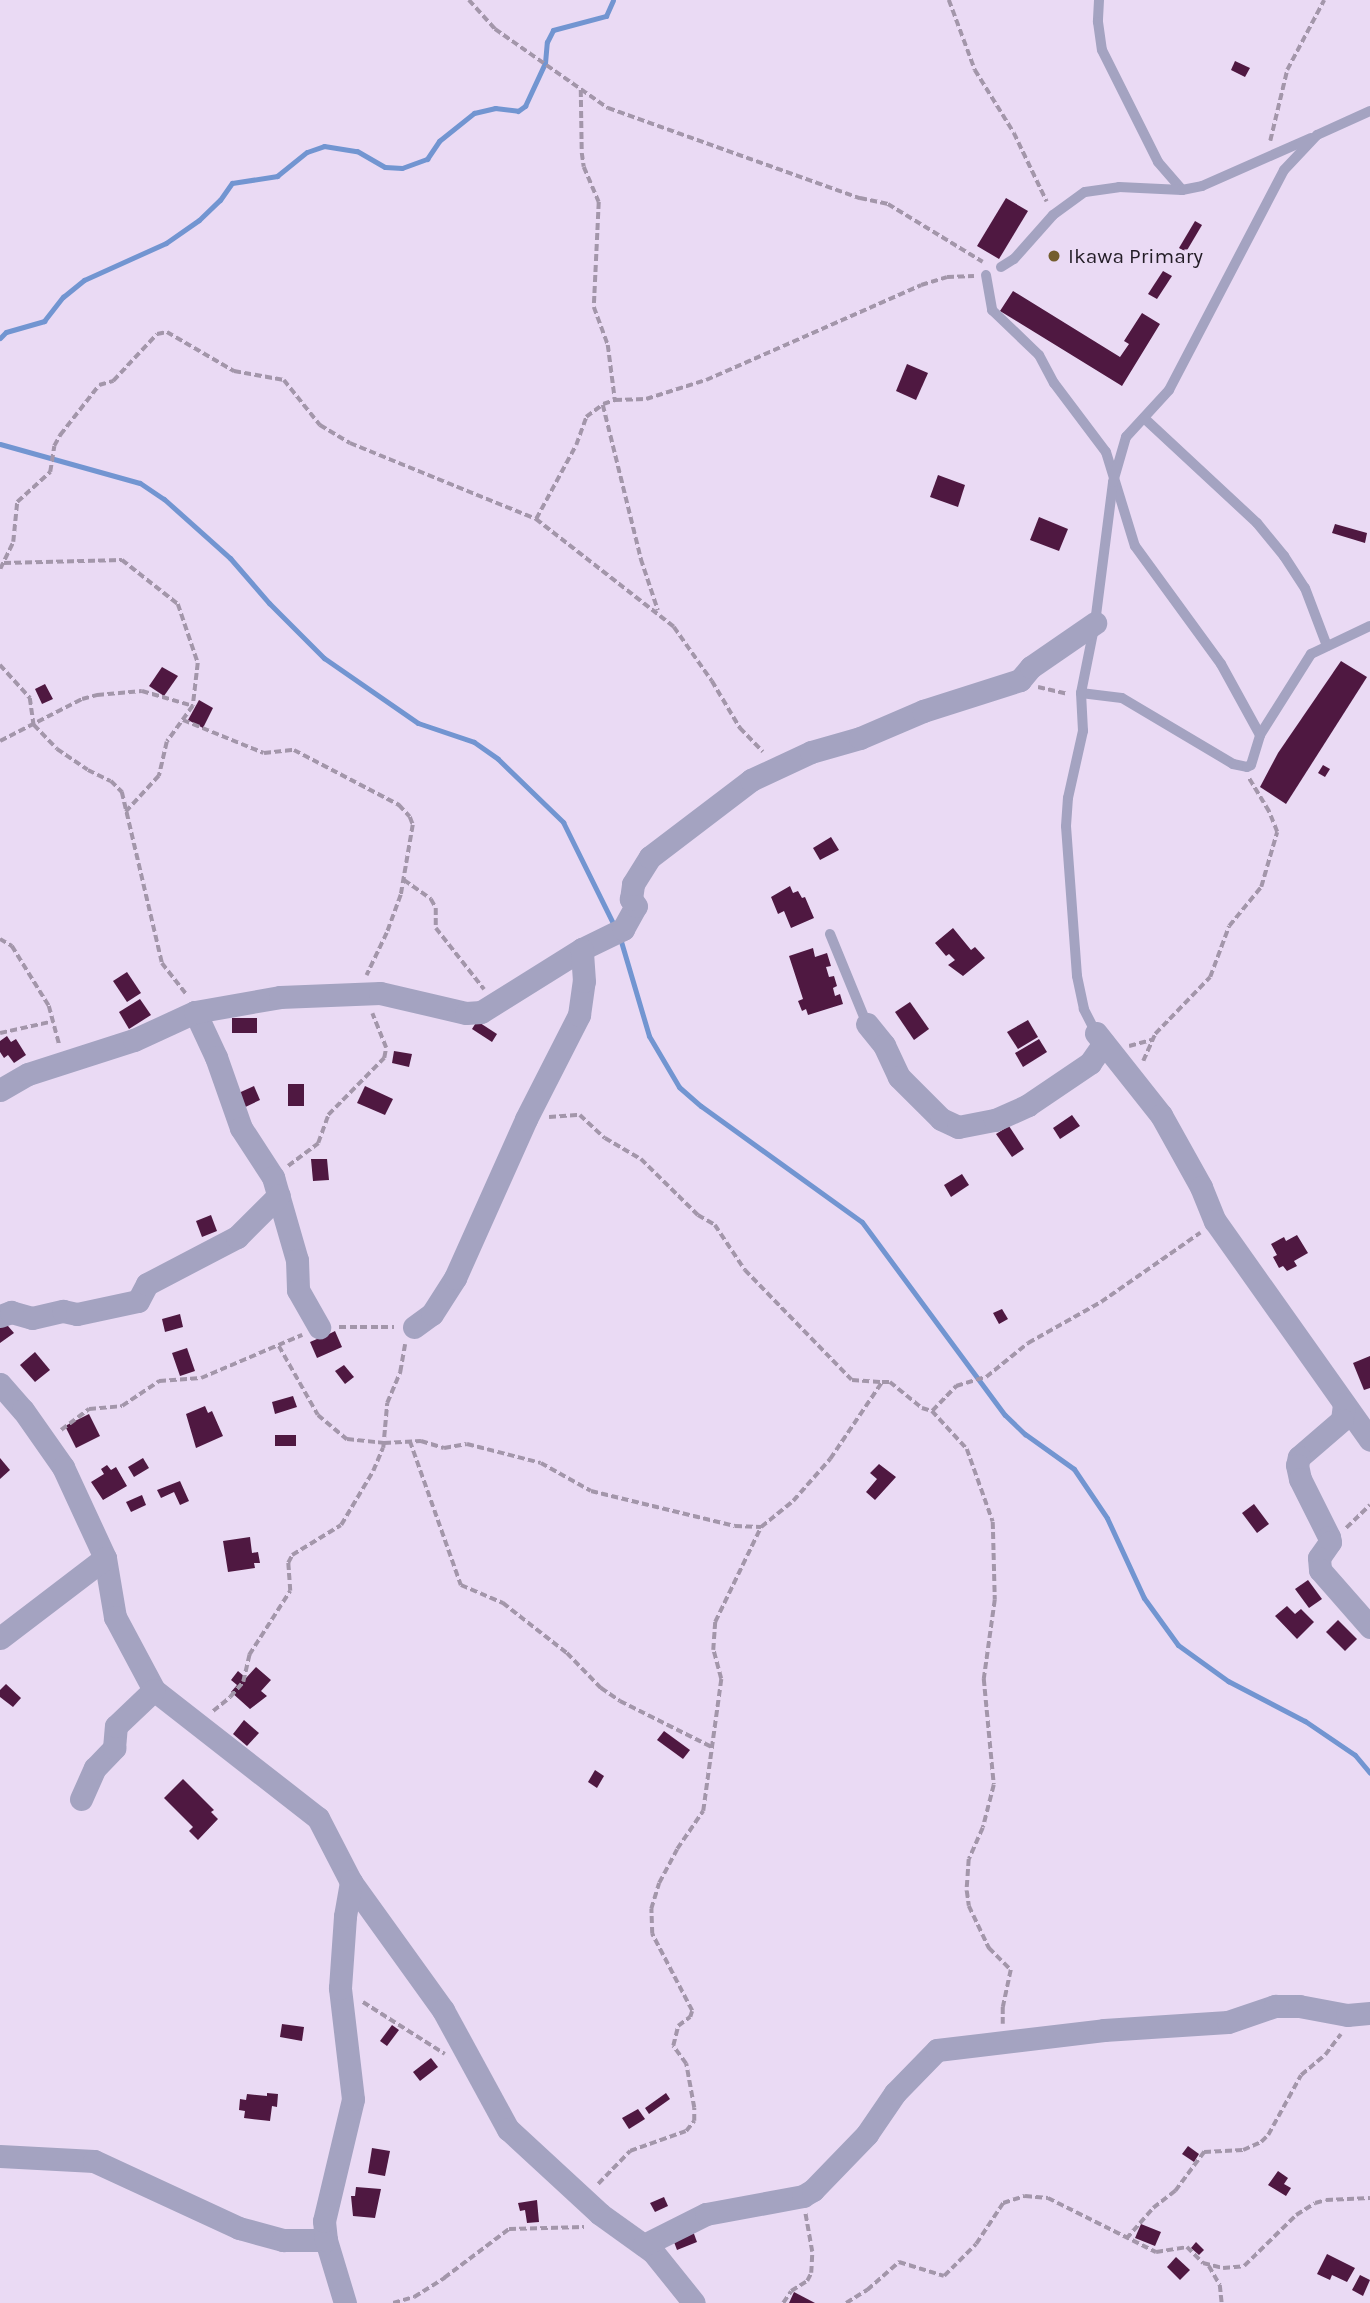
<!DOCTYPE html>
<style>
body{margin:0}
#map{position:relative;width:1370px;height:2303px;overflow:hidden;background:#eadaf4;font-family:Karla,sans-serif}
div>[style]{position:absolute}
.stream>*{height:5px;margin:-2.5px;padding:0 2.5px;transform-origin:2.5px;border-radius:2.5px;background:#7295d1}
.building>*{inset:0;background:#4f1841}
.path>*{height:3.5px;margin-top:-1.75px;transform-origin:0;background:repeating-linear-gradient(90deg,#a396aa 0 7px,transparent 0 10.5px)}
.service>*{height:10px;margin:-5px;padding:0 5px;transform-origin:5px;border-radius:5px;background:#a4a3c1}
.minor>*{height:23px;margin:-11.5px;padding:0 11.5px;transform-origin:11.5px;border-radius:11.5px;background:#a4a3c1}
.dots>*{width:19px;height:19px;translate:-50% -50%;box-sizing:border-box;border:4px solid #eadaf4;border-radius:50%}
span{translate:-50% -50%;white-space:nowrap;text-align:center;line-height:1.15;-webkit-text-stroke:7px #eadaf4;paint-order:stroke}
.poi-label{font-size:21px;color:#231d26}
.left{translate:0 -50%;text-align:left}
</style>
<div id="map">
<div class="stream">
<div style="left:0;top:338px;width:8px;rotate:-45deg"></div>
<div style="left:6px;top:332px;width:40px;rotate:-16deg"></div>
<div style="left:44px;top:321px;width:31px;rotate:-52deg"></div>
<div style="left:63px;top:297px;width:27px;rotate:-39deg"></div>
<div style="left:84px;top:280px;width:90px;rotate:-24.3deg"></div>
<div style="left:166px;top:243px;width:40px;rotate:-34.9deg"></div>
<div style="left:199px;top:220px;width:29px;rotate:-44deg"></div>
<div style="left:220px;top:200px;width:21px;rotate:-55deg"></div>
<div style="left:232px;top:183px;width:46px;rotate:-8.8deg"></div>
<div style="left:277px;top:176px;width:38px;rotate:-39deg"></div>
<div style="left:307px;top:152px;width:18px;rotate:-19deg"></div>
<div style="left:324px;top:146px;width:33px;rotate:9deg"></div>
<div style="left:357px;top:151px;width:32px;rotate:30deg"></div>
<div style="left:385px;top:167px;width:17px;rotate:3deg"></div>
<div style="left:402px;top:168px;width:27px;rotate:-20deg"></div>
<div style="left:427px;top:159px;width:22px;rotate:-56deg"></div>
<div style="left:439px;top:141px;width:45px;rotate:-38.7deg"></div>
<div style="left:474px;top:113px;width:22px;rotate:-13deg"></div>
<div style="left:495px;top:108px;width:23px;rotate:7deg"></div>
<div style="left:518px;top:111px;width:9px;rotate:-36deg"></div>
<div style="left:525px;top:106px;width:47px;rotate:-65.1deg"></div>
<div style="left:545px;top:63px;width:21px;rotate:-85deg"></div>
<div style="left:547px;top:42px;width:13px;rotate:-63deg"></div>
<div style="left:553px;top:30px;width:55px;rotate:-14.8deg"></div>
<div style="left:606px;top:16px;width:17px;rotate:-66deg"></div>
<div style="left:0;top:444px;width:145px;rotate:15.6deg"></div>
<div style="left:140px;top:483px;width:29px;rotate:34deg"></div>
<div style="left:164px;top:499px;width:89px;rotate:41.8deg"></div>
<div style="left:230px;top:558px;width:60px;rotate:49.1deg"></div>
<div style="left:269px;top:603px;width:78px;rotate:45deg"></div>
<div style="left:324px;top:658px;width:114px;rotate:34.7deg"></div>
<div style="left:418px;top:723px;width:59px;rotate:18.7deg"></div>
<div style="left:474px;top:742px;width:29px;rotate:35deg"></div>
<div style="left:498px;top:759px;width:91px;rotate:44.1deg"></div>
<div style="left:563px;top:822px;width:115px;rotate:63.7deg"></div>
<div style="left:620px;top:938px;width:102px;rotate:73.5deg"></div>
<div style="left:649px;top:1036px;width:59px;rotate:59.5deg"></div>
<div style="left:679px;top:1087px;width:29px;rotate:41deg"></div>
<div style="left:701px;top:1106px;width:198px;rotate:35.8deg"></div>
<div style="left:862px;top:1222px;width:240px;rotate:53.5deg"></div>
<div style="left:1005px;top:1415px;width:28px;rotate:44deg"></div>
<div style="left:1025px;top:1434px;width:60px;rotate:35.5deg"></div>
<div style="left:1074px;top:1469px;width:59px;rotate:56deg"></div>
<div style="left:1107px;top:1518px;width:88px;rotate:65.2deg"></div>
<div style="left:1144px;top:1598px;width:58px;rotate:54.1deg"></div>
<div style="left:1178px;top:1645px;width:62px;rotate:35.8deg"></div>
<div style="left:1228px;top:1681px;width:87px;rotate:27.5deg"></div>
<div style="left:1305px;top:1721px;width:60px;rotate:34.2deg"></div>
<div style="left:1355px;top:1755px;width:23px;rotate:50deg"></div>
</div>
<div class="building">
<div style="clip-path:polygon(1235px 61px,1250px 68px,1245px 77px,1231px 70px)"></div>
<div style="clip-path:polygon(1006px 198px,1028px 211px,999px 259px,977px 246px)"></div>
<div style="clip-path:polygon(1195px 221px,1202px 225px,1186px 252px,1179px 248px)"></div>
<div style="clip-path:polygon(1163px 271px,1172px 276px,1157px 299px,1148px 294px)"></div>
<div style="clip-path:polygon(1013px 291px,1120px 357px,1129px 344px,1124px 341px,1142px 313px,1160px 324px,1122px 386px,1000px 311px)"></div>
<div style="clip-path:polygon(907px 364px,928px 373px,916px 400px,896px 391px)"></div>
<div style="clip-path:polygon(938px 475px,965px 485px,958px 507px,930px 497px)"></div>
<div style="clip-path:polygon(1039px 517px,1068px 529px,1059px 551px,1030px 540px)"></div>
<div style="clip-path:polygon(1335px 524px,1367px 533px,1365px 543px,1332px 533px)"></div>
<div style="clip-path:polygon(1341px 661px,1367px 677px,1286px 804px,1260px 787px,1278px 753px)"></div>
<div style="clip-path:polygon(162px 667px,178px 676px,164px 696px,149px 686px)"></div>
<div style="clip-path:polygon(45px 684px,53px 699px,42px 704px,35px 689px)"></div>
<div style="clip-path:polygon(199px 700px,213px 708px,203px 728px,188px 720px)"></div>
<div style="clip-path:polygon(1323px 765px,1330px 769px,1325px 777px,1318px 773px)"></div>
<div style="clip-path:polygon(831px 837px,839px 850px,820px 860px,813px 848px)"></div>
<div style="clip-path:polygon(790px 886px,793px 893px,798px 891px,802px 898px,805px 897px,814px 918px,791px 928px,784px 911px,778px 914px,771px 897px)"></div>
<div style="clip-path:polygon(953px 928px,971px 950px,975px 947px,985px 958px,963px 976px,948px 965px,955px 960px,949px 954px,946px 956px,935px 943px)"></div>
<div style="clip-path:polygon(813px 948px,815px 957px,827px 953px,831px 966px,826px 967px,829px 977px,834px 976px,837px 986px,833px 988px,835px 996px,840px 994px,843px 1004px,808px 1015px,806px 1009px,802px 1011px,798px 1001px,803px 999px,789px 956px)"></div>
<div style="clip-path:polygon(127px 972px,141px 993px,127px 1002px,113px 981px)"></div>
<div style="clip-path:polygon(140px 999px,151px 1015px,129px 1029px,119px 1012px)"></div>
<div style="clip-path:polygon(910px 1002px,929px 1029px,914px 1040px,895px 1012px)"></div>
<div style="clip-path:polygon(232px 1018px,257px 1018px,257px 1033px,232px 1033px)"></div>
<div style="clip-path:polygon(1028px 1020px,1038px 1037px,1018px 1049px,1007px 1032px)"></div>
<div style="clip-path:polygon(477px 1021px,497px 1034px,492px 1042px,472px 1029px)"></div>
<div style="clip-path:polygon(7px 1036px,11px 1042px,16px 1039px,26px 1055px,14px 1063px,8px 1055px,4px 1058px,0 1052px,0 1041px)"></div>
<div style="clip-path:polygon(1039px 1039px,1047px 1052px,1023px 1067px,1015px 1053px)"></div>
<div style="clip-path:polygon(394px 1051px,412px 1054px,409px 1067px,392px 1063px)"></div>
<div style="clip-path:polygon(288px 1084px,304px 1084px,304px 1106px,288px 1106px)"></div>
<div style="clip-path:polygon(254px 1086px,260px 1100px,239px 1110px,232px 1096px)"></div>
<div style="clip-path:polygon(365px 1086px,393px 1099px,385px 1115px,357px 1103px)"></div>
<div style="clip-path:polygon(1072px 1115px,1080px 1126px,1060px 1139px,1053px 1128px)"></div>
<div style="clip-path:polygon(1009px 1126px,1024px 1149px,1012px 1157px,996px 1134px)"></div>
<div style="clip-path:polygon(311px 1159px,327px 1159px,329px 1180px,313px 1181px)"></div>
<div style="clip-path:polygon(962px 1174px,969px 1185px,951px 1197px,944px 1185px)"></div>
<div style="clip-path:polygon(211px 1215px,217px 1231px,202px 1237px,196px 1221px)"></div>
<div style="clip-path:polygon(1297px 1235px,1308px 1253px,1294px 1261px,1297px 1266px,1287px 1271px,1283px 1266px,1279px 1268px,1273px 1257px,1277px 1255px,1271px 1244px,1284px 1237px,1286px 1241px)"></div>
<div style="clip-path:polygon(1002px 1309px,1008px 1319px,999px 1324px,993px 1313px)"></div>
<div style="clip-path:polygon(180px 1314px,183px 1327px,165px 1332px,162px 1319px)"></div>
<div style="clip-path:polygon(2px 1319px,14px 1333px,0 1343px,0 1320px)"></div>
<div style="clip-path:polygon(327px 1328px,329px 1334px,335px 1331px,342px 1347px,317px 1358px,310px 1342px,317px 1339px,314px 1333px)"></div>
<div style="clip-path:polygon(187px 1348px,195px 1371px,180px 1376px,172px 1353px)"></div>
<div style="clip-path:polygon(35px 1352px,50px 1370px,35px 1382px,20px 1365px)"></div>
<div style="clip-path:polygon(1370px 1356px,1370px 1388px,1364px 1390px,1353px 1363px)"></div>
<div style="clip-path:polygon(344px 1365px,354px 1377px,345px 1384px,335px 1371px)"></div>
<div style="clip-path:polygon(293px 1396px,297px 1407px,275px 1414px,272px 1402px)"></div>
<div style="clip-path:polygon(205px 1406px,208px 1413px,212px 1411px,223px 1436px,196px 1448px,186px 1414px)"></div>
<div style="clip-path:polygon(89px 1414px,100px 1436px,76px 1448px,65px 1426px)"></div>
<div style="clip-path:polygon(275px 1435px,296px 1435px,296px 1446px,275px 1446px)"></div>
<div style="clip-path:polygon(0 1458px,10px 1470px,0 1479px)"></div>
<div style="clip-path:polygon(143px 1458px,149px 1468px,134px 1477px,128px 1467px)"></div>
<div style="clip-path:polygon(879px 1464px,896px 1477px,875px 1500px,866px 1492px,877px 1479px,870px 1473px)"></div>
<div style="clip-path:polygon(107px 1465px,111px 1470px,116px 1467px,127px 1486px,103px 1500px,91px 1482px,104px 1474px,101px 1469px)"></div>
<div style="clip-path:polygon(180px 1481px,189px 1501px,180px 1505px,174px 1492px,161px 1498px,157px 1490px)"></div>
<div style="clip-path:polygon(142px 1495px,146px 1505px,131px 1512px,126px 1502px)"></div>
<div style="clip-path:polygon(1254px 1504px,1269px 1524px,1257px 1533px,1242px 1513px)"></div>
<div style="clip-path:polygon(250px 1537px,252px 1553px,258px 1552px,260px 1563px,254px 1563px,255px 1568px,228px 1572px,223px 1541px)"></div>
<div style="clip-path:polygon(1308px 1580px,1322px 1599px,1309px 1608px,1295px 1589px)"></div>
<div style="clip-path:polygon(1287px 1606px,1295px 1614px,1301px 1609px,1314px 1622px,1297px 1639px,1275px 1616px)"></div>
<div style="clip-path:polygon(1338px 1620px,1357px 1639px,1345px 1651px,1326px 1632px)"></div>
<div style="clip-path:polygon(256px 1667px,271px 1680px,261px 1691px,267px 1696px,250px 1709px,231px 1692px,237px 1685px,231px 1680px,238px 1671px,246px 1678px)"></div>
<div style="clip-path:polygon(6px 1684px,21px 1698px,13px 1707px,0 1697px,0 1690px)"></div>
<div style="clip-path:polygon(244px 1720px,259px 1733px,247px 1746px,233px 1734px)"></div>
<div style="clip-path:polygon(664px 1731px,690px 1750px,683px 1759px,657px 1740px)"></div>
<div style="clip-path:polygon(595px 1770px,604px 1776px,597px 1788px,588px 1782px)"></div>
<div style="clip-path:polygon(183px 1779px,214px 1810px,211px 1812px,218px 1819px,198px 1840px,189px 1831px,193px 1827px,164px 1798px)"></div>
<div style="clip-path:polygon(282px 2024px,304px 2027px,302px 2041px,280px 2037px)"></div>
<div style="clip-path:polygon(392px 2025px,399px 2030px,387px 2046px,380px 2041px)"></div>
<div style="clip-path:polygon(431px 2058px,438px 2067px,420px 2081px,413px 2072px)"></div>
<div style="clip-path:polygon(267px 2093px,278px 2094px,277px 2107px,272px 2106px,270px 2121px,244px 2118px,245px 2111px,239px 2110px,240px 2099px,246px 2100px,247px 2094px,267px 2096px)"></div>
<div style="clip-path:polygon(666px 2093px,670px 2099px,649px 2114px,645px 2108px)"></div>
<div style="clip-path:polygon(638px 2109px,645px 2119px,629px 2129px,622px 2118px)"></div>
<div style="clip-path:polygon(1188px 2146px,1199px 2154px,1194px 2162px,1182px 2154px)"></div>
<div style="clip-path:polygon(372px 2148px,390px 2151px,385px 2176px,368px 2173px)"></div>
<div style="clip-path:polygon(1278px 2171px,1288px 2178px,1284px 2184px,1291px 2188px,1286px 2196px,1268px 2185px)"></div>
<div style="clip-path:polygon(356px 2187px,381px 2189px,375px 2218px,353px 2216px,351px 2196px,355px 2196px)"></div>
<div style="clip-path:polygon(664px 2197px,668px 2206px,655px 2212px,650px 2203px)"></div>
<div style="clip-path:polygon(537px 2200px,539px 2222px,527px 2223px,525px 2210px,520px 2211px,518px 2203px)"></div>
<div style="clip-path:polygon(690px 2223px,697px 2242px,677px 2250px,674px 2242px)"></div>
<div style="clip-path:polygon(1141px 2224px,1161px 2232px,1155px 2246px,1135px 2238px)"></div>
<div style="clip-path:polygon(1196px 2242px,1204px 2250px,1199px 2255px,1191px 2248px)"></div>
<div style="clip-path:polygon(1327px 2254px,1355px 2268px,1347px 2282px,1332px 2275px,1330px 2280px,1317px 2274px)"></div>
<div style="clip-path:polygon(1176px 2257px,1190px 2270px,1180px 2280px,1167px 2267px)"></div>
<div style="clip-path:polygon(1360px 2275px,1370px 2280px,1363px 2296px,1352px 2290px)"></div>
<div style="clip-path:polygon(794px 2292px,815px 2303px,789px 2303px)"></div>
</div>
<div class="path">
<div style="left:469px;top:0;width:39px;rotate:48deg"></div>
<div style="left:495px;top:29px;width:138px;rotate:35deg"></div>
<div style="left:608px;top:108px;width:268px;rotate:19.7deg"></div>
<div style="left:860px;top:198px;width:29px;rotate:12deg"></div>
<div style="left:888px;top:204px;width:111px;rotate:31.4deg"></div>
<div style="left:949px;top:0;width:75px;rotate:69.6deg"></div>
<div style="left:975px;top:70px;width:74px;rotate:58.2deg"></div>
<div style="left:1014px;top:133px;width:76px;rotate:64.4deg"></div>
<div style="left:581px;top:90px;width:63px;rotate:89.1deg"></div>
<div style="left:582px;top:153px;width:14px;rotate:82deg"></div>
<div style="left:584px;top:167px;width:38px;rotate:67deg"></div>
<div style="left:599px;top:202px;width:105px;rotate:92.7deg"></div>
<div style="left:594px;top:307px;width:40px;rotate:69.8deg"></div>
<div style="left:608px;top:345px;width:55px;rotate:82.7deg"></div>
<div style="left:1270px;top:141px;width:73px;rotate:-76.5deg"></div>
<div style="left:1287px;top:70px;width:79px;rotate:-62.1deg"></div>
<div style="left:603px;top:405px;width:159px;rotate:76.1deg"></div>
<div style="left:641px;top:559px;width:54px;rotate:71.6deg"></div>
<div style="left:536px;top:519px;width:84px;rotate:-61.6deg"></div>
<div style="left:576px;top:445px;width:30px;rotate:-70deg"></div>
<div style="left:586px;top:417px;width:21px;rotate:-37deg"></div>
<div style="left:603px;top:404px;width:13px;rotate:-18deg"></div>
<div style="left:615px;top:400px;width:31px;rotate:-2deg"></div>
<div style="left:646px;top:399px;width:63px;rotate:-17.6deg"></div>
<div style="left:706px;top:380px;width:235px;rotate:-23.8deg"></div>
<div style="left:921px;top:285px;width:27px;rotate:-17deg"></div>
<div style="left:947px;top:277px;width:27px;rotate:-2deg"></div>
<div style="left:4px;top:563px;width:118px;rotate:-1.5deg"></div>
<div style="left:122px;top:560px;width:71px;rotate:38.2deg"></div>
<div style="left:178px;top:604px;width:62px;rotate:71.3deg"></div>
<div style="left:198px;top:663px;width:43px;rotate:96.6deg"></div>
<div style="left:193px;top:706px;width:44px;rotate:125.8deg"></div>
<div style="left:167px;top:742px;width:35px;rotate:103deg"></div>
<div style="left:159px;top:776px;width:49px;rotate:132.5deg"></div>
<div style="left:0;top:569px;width:30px;rotate:-64deg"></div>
<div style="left:13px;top:542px;width:40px;rotate:-84.3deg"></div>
<div style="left:17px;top:502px;width:45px;rotate:-42.3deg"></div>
<div style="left:50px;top:472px;width:26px;rotate:-81deg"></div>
<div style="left:54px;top:446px;width:13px;rotate:-61deg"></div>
<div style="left:60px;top:435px;width:63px;rotate:-52deg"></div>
<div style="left:99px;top:385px;width:15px;rotate:-16deg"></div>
<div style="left:113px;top:381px;width:64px;rotate:-46.9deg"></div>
<div style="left:157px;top:334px;width:10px;rotate:-11deg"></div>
<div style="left:167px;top:332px;width:78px;rotate:30.2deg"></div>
<div style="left:234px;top:371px;width:51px;rotate:10.2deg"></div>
<div style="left:284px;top:380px;width:58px;rotate:51.3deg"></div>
<div style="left:320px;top:425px;width:35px;rotate:31deg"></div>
<div style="left:350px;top:443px;width:201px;rotate:22.2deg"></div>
<div style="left:536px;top:519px;width:175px;rotate:38deg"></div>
<div style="left:674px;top:627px;width:66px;rotate:54.9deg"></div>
<div style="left:712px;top:681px;width:55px;rotate:59.2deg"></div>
<div style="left:740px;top:728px;width:33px;rotate:46deg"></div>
<div style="left:0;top:665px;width:45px;rotate:47.7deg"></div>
<div style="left:30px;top:698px;width:27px;rotate:82deg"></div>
<div style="left:34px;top:725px;width:33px;rotate:46deg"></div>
<div style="left:57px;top:749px;width:37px;rotate:34deg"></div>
<div style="left:88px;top:770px;width:25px;rotate:26deg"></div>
<div style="left:111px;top:781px;width:16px;rotate:45deg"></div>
<div style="left:122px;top:792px;width:176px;rotate:76.8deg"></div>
<div style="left:162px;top:963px;width:41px;rotate:52deg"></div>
<div style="left:1038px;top:687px;width:31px;rotate:13deg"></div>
<div style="left:183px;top:720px;width:87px;rotate:22.2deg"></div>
<div style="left:264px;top:753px;width:30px;rotate:-6deg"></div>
<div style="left:294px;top:750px;width:119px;rotate:27.6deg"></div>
<div style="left:399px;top:805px;width:16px;rotate:47deg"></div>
<div style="left:410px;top:817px;width:9px;rotate:69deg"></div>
<div style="left:413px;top:825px;width:71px;rotate:99.7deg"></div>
<div style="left:401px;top:895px;width:40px;rotate:110.2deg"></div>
<div style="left:387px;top:933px;width:47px;rotate:115.5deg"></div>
<div style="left:0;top:741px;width:92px;rotate:-27.1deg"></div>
<div style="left:82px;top:699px;width:16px;rotate:-15deg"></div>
<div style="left:97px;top:695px;width:45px;rotate:-5.1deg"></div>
<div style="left:142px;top:691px;width:53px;rotate:16.4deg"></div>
<div style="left:404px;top:880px;width:33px;rotate:35deg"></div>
<div style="left:431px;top:899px;width:10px;rotate:61deg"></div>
<div style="left:436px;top:908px;width:20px;rotate:90deg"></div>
<div style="left:436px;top:928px;width:78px;rotate:51.8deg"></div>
<div style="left:0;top:939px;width:14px;rotate:30deg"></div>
<div style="left:12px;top:946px;width:70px;rotate:58.3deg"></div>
<div style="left:49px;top:1006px;width:39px;rotate:75deg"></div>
<div style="left:0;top:1033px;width:55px;rotate:-12.5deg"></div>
<div style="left:1129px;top:1046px;width:24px;rotate:-15deg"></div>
<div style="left:1143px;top:1061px;width:30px;rotate:-66deg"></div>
<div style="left:1155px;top:1034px;width:79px;rotate:-46deg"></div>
<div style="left:1210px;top:977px;width:54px;rotate:-69.6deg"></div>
<div style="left:1229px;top:926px;width:50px;rotate:-50.6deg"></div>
<div style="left:1261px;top:887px;width:57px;rotate:-73.8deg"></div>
<div style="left:1277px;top:832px;width:22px;rotate:-112deg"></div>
<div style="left:1269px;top:812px;width:39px;rotate:-121deg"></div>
<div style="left:549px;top:1117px;width:31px;rotate:-4deg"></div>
<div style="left:580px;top:1115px;width:34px;rotate:43deg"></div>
<div style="left:605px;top:1138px;width:42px;rotate:30.3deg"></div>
<div style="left:641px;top:1159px;width:80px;rotate:44.5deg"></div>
<div style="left:698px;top:1215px;width:20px;rotate:30deg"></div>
<div style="left:715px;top:1225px;width:54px;rotate:56.3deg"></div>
<div style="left:745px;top:1270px;width:153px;rotate:45.8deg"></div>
<div style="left:852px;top:1380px;width:28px;rotate:4deg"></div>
<div style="left:288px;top:1166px;width:38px;rotate:-37deg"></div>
<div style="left:318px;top:1143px;width:30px;rotate:-70deg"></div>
<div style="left:328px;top:1115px;width:80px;rotate:-45.5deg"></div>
<div style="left:384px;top:1058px;width:10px;rotate:-79deg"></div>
<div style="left:386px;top:1048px;width:37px;rotate:-112deg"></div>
<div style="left:339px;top:1327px;width:55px"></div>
<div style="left:279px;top:1346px;width:79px;rotate:60.5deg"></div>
<div style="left:318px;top:1415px;width:38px;rotate:40deg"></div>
<div style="left:347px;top:1439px;width:37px;rotate:6deg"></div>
<div style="left:384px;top:1443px;width:37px;rotate:-3deg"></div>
<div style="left:421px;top:1441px;width:24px;rotate:17deg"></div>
<div style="left:444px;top:1448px;width:23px;rotate:-10deg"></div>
<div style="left:467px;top:1444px;width:76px;rotate:14.4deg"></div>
<div style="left:541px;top:1463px;width:57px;rotate:29.2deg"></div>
<div style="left:591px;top:1491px;width:148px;rotate:13.7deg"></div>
<div style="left:735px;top:1526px;width:26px;rotate:2deg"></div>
<div style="left:932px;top:1411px;width:52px;rotate:47.4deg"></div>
<div style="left:967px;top:1449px;width:77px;rotate:70.4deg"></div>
<div style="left:993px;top:1522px;width:78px;rotate:88.5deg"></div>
<div style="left:995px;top:1600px;width:80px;rotate:97.9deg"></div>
<div style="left:984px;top:1679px;width:106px;rotate:84.6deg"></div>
<div style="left:994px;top:1785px;width:44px;rotate:104.3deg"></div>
<div style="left:983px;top:1828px;width:34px;rotate:114deg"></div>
<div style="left:969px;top:1859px;width:32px;rotate:94deg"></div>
<div style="left:967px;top:1891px;width:15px;rotate:82deg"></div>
<div style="left:969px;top:1906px;width:47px;rotate:64.5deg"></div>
<div style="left:989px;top:1948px;width:31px;rotate:45deg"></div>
<div style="left:1011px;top:1970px;width:38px;rotate:102deg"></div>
<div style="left:1003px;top:2007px;width:17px;rotate:90deg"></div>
<div style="left:61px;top:1430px;width:35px;rotate:-37deg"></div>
<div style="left:89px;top:1409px;width:33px;rotate:-5deg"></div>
<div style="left:122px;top:1406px;width:45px;rotate:-34deg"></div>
<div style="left:159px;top:1381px;width:42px;rotate:-4.1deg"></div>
<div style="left:201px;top:1378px;width:110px;rotate:-23.1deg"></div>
<div style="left:410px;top:1441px;width:153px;rotate:70.5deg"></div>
<div style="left:461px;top:1585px;width:46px;rotate:23.2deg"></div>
<div style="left:503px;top:1603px;width:81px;rotate:38deg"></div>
<div style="left:567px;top:1653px;width:49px;rotate:45.8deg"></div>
<div style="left:601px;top:1688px;width:23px;rotate:34deg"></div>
<div style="left:620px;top:1701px;width:103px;rotate:26.6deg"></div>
<div style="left:1346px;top:1528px;width:33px;rotate:-44deg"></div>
<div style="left:213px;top:1711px;width:22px;rotate:-39deg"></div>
<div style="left:230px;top:1697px;width:20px;rotate:-49deg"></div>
<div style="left:243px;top:1682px;width:28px;rotate:-77deg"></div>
<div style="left:249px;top:1655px;width:76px;rotate:-57.4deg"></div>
<div style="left:290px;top:1591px;width:28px;rotate:-94deg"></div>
<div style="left:288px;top:1563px;width:9px;rotate:-63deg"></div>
<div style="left:292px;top:1555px;width:57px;rotate:-31.5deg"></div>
<div style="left:341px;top:1525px;width:63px;rotate:-59.3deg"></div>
<div style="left:373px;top:1471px;width:25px;rotate:-67deg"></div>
<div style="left:383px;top:1448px;width:45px;rotate:-84.9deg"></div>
<div style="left:387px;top:1403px;width:34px;rotate:-67deg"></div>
<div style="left:400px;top:1372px;width:28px;rotate:-80deg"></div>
<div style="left:363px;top:2002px;width:97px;rotate:32.4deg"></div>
<div style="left:598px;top:2184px;width:46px;rotate:-45.9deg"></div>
<div style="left:630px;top:2151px;width:59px;rotate:-19.7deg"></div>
<div style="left:686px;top:2131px;width:13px;rotate:-51deg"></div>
<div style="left:694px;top:2121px;width:13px;rotate:-90deg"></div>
<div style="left:694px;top:2108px;width:45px;rotate:-100.3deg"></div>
<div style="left:686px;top:2064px;width:22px;rotate:-126deg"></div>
<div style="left:673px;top:2046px;width:21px;rotate:-76deg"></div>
<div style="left:678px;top:2026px;width:15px;rotate:-37deg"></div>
<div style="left:690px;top:2017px;width:6px;rotate:-72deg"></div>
<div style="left:692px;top:2011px;width:87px;rotate:-117.5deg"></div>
<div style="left:652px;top:1934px;width:25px;rotate:-92deg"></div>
<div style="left:651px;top:1909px;width:27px;rotate:-73deg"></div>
<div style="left:659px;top:1883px;width:38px;rotate:-62deg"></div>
<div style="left:677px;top:1849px;width:46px;rotate:-55.6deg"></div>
<div style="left:703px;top:1811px;width:133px;rotate:-82.2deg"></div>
<div style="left:721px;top:1679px;width:30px;rotate:-105deg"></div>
<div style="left:713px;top:1650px;width:28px;rotate:-86deg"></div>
<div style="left:715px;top:1622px;width:106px;rotate:-64.2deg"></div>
<div style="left:761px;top:1527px;width:41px;rotate:-39.1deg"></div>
<div style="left:793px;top:1501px;width:56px;rotate:-48.6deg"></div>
<div style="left:830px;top:1459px;width:93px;rotate:-56deg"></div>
<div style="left:882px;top:1382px;width:8px"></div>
<div style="left:890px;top:1382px;width:41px;rotate:39.1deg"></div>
<div style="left:922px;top:1408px;width:10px;rotate:17deg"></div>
<div style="left:932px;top:1411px;width:35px;rotate:-46deg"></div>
<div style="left:956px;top:1386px;width:31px;rotate:-17deg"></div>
<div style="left:986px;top:1377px;width:54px;rotate:-39deg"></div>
<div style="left:1028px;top:1343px;width:84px;rotate:-29.3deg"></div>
<div style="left:1101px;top:1302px;width:121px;rotate:-34.9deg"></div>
<div style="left:1126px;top:2239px;width:41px;rotate:-48.9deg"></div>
<div style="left:1153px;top:2208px;width:28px;rotate:-38deg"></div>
<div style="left:1175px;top:2191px;width:49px;rotate:-53.4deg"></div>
<div style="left:1204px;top:2152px;width:39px;rotate:-3deg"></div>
<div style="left:1243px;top:2150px;width:20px;rotate:-24deg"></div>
<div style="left:1261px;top:2142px;width:10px;rotate:-45deg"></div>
<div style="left:1268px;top:2135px;width:68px;rotate:-61.2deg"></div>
<div style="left:1301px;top:2075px;width:31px;rotate:-40deg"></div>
<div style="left:1325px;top:2055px;width:26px;rotate:-53deg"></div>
<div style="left:1209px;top:2266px;width:22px;rotate:60deg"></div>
<div style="left:1220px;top:2285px;width:18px;rotate:84deg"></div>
<div style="left:393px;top:2303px;width:22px;rotate:-16deg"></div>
<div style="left:414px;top:2297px;width:36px;rotate:-32deg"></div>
<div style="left:444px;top:2278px;width:81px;rotate:-37deg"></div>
<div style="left:509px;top:2229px;width:75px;rotate:-1.5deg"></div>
<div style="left:783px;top:2303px;width:14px;rotate:-56deg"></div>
<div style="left:791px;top:2291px;width:19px;rotate:-32deg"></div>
<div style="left:807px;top:2281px;width:9px;rotate:-63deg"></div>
<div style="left:811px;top:2273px;width:21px;rotate:-87deg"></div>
<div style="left:812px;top:2252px;width:39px;rotate:-100deg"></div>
<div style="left:846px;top:2303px;width:25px;rotate:-32deg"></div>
<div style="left:867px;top:2290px;width:43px;rotate:-41.2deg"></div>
<div style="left:899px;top:2262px;width:47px;rotate:17.3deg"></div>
<div style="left:944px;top:2276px;width:45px;rotate:-45deg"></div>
<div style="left:976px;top:2244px;width:49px;rotate:-56.6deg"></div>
<div style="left:1003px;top:2203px;width:23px;rotate:-18deg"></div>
<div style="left:1025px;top:2196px;width:23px;rotate:5deg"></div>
<div style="left:1048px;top:2198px;width:121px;rotate:26.6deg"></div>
<div style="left:1156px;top:2252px;width:31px;rotate:-9deg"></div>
<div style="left:1187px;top:2247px;width:23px;rotate:45deg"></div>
<div style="left:1203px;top:2263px;width:21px;rotate:14deg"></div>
<div style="left:1223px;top:2268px;width:21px;rotate:-5deg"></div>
<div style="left:1244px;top:2266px;width:73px;rotate:-44.4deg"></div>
<div style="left:1296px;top:2215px;width:22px;rotate:-32deg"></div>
<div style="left:1315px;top:2203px;width:11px;rotate:-15deg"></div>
<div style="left:1326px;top:2200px;width:44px;rotate:-2.6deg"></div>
</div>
<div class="service">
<div style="left:1099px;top:0;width:22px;rotate:93deg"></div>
<div style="left:1098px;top:22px;width:28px;rotate:82deg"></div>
<div style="left:1102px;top:50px;width:125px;rotate:63.4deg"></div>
<div style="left:1158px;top:162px;width:37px;rotate:49deg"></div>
<div style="left:1001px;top:267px;width:15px;rotate:-32deg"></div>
<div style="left:1014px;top:259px;width:59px;rotate:-48.4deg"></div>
<div style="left:1053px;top:215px;width:39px;rotate:-36deg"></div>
<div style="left:1085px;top:192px;width:34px;rotate:-8deg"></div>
<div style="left:1119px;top:187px;width:63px;rotate:2.7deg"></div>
<div style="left:1182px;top:190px;width:20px;rotate:-11deg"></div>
<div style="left:1202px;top:186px;width:119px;rotate:-23.8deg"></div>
<div style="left:986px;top:275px;width:36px;rotate:80deg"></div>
<div style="left:992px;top:310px;width:65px;rotate:43.8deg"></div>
<div style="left:1039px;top:355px;width:32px;rotate:62deg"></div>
<div style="left:1054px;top:383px;width:86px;rotate:53deg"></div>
<div style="left:1106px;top:452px;width:98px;rotate:72.9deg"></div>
<div style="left:1135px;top:546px;width:146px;rotate:53.9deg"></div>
<div style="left:1221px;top:664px;width:81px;rotate:61.2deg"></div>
<div style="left:1144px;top:418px;width:154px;rotate:42.9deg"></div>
<div style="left:1257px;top:523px;width:43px;rotate:50.7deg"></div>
<div style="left:1284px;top:556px;width:38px;rotate:57deg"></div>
<div style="left:1305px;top:588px;width:62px;rotate:69.2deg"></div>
<div style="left:1081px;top:693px;width:41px;rotate:7deg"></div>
<div style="left:1122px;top:698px;width:129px;rotate:30.7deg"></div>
<div style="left:1233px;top:764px;width:14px;rotate:12deg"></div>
<div style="left:1247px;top:767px;width:4px;rotate:-27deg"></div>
<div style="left:1251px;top:765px;width:31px;rotate:-73deg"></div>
<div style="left:1260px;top:735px;width:96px;rotate:-57.8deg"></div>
<div style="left:1311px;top:654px;width:65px;rotate:-25.4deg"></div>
<div style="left:830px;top:934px;width:97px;rotate:67.7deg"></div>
<div style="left:1096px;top:1033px;width:27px;rotate:-117deg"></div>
<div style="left:1084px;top:1009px;width:34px;rotate:-102deg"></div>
<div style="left:1077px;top:976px;width:150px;rotate:-94.2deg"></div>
<div style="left:1066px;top:826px;width:28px;rotate:-86deg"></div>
<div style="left:1068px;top:798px;width:69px;rotate:-77.4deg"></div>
<div style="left:1083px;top:731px;width:38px;rotate:-93deg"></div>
<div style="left:1081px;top:693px;width:71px;rotate:-78.7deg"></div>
<div style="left:1095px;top:623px;width:142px;rotate:-82.7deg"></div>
<div style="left:1113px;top:482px;width:47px;rotate:-73.9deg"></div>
<div style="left:1126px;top:437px;width:64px;rotate:-47.5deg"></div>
<div style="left:1169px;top:390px;width:248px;rotate:-62.4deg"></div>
<div style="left:1284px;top:170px;width:48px;rotate:-46.7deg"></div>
<div style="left:1317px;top:135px;width:58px;rotate:-24.4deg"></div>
</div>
<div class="minor">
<div style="left:195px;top:1012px;width:50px;rotate:65deg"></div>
<div style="left:216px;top:1057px;width:75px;rotate:70.6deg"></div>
<div style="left:241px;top:1128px;width:59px;rotate:56.9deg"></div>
<div style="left:273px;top:1177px;width:86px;rotate:73.9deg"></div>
<div style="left:297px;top:1260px;width:30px;rotate:88deg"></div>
<div style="left:298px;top:1290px;width:43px;rotate:60.4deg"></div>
<div style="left:867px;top:1024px;width:27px;rotate:51deg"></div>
<div style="left:884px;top:1045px;width:35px;rotate:65deg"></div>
<div style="left:899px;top:1077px;width:59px;rotate:45deg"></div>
<div style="left:941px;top:1119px;width:19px;rotate:25deg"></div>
<div style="left:958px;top:1127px;width:38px;rotate:-11deg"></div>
<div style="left:995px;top:1120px;width:36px;rotate:-24deg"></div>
<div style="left:1028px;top:1105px;width:75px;rotate:-34.1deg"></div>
<div style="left:1090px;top:1063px;width:24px;rotate:-55deg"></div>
<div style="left:1096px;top:1033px;width:105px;rotate:51.6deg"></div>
<div style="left:1161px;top:1115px;width:82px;rotate:60.9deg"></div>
<div style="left:1201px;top:1187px;width:37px;rotate:68deg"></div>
<div style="left:1215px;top:1221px;width:268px;rotate:54.7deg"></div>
<div style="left:0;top:1090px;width:32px;rotate:-30deg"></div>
<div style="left:28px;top:1074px;width:111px;rotate:-17.8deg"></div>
<div style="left:134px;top:1040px;width:67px;rotate:-24.7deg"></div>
<div style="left:195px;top:1012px;width:86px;rotate:-10deg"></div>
<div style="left:280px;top:997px;width:100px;rotate:-2.3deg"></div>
<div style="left:380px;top:993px;width:88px;rotate:13.1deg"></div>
<div style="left:466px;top:1013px;width:15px;rotate:-4deg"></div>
<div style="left:481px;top:1012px;width:119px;rotate:-32deg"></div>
<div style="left:582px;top:949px;width:46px;rotate:-26deg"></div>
<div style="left:623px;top:929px;width:26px;rotate:-61deg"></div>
<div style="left:636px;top:906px;width:9px;rotate:-126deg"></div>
<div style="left:631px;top:899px;width:15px;rotate:-82deg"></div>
<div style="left:633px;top:884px;width:32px;rotate:-58deg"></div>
<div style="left:650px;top:857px;width:127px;rotate:-37.3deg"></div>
<div style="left:751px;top:780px;width:66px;rotate:-25deg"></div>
<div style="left:811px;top:752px;width:51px;rotate:-15.9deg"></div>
<div style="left:860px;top:738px;width:69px;rotate:-23.2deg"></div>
<div style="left:923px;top:711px;width:102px;rotate:-17.7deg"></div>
<div style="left:1020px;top:680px;width:17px;rotate:-50deg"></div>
<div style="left:1031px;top:667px;width:78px;rotate:-34.5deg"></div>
<div style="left:0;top:1316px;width:12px;rotate:-20deg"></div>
<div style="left:11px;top:1312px;width:22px;rotate:16deg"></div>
<div style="left:32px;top:1318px;width:32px;rotate:-13deg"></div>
<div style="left:63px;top:1311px;width:14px;rotate:12deg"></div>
<div style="left:77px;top:1314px;width:62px;rotate:-12deg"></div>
<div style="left:138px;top:1301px;width:19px;rotate:-62deg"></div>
<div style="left:147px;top:1284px;width:102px;rotate:-27.6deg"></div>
<div style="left:237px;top:1237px;width:59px;rotate:-45deg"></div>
<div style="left:414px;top:1327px;width:22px;rotate:-36deg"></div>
<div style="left:432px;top:1314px;width:43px;rotate:-57.4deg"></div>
<div style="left:455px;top:1278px;width:174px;rotate:-65.9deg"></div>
<div style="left:526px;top:1119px;width:117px;rotate:-63deg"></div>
<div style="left:579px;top:1015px;width:34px;rotate:-82deg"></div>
<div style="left:584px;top:981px;width:32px;rotate:-94deg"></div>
<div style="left:0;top:1384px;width:35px;rotate:49deg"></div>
<div style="left:23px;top:1410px;width:70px;rotate:54.9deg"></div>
<div style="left:63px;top:1467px;width:100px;rotate:65.2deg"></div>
<div style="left:105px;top:1558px;width:60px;rotate:80.4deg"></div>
<div style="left:115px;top:1617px;width:83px;rotate:61.9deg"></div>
<div style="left:154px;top:1690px;width:208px;rotate:38deg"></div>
<div style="left:318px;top:1818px;width:72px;rotate:62.7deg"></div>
<div style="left:351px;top:1882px;width:158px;rotate:54.3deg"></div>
<div style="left:443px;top:2010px;width:136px;rotate:61.4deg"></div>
<div style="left:508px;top:2129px;width:125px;rotate:42.7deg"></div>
<div style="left:600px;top:2214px;width:65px;rotate:35.6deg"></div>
<div style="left:653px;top:2252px;width:65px;rotate:51.2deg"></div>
<div style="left:1344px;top:1404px;width:16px;rotate:97deg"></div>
<div style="left:1342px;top:1420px;width:57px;rotate:139.3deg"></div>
<div style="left:1299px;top:1457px;width:8px;rotate:104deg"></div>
<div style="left:1297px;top:1465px;width:14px;rotate:78deg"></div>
<div style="left:1300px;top:1479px;width:65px;rotate:63.4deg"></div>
<div style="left:1329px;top:1537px;width:5px;rotate:79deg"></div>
<div style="left:1330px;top:1542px;width:19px;rotate:125deg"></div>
<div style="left:1319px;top:1558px;width:12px;rotate:85deg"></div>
<div style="left:1320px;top:1570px;width:76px;rotate:48.7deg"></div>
<div style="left:0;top:1638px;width:132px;rotate:-37.3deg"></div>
<div style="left:81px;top:1799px;width:34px;rotate:-66deg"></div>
<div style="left:95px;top:1768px;width:28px;rotate:-46deg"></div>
<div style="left:114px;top:1748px;width:22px;rotate:-85deg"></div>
<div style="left:116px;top:1726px;width:52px;rotate:-43.5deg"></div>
<div style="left:0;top:2156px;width:94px;rotate:3deg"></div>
<div style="left:94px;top:2161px;width:160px;rotate:24.8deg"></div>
<div style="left:239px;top:2228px;width:46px;rotate:15.3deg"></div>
<div style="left:283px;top:2240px;width:43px"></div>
<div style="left:644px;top:2245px;width:69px;rotate:-26.6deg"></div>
<div style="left:706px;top:2214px;width:99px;rotate:-10.5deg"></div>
<div style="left:803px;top:2196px;width:12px;rotate:-31deg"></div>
<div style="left:813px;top:2190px;width:78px;rotate:-46deg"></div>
<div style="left:867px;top:2134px;width:50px;rotate:-55.7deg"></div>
<div style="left:895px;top:2093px;width:60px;rotate:-45.7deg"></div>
<div style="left:937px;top:2050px;width:168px;rotate:-6.8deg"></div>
<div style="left:1104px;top:2030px;width:124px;rotate:-3.7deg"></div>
<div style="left:1228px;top:2022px;width:50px;rotate:-18.8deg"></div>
<div style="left:1275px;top:2006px;width:24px"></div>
<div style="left:1299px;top:2006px;width:49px;rotate:10.6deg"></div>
<div style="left:1347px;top:2015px;width:23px;rotate:-5deg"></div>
<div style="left:345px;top:2303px;width:66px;rotate:-106.8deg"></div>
<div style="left:326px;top:2240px;width:19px;rotate:-96deg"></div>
<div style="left:324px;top:2221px;width:125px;rotate:-76.6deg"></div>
<div style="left:353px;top:2099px;width:112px;rotate:-96.7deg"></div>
<div style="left:340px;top:1988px;width:72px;rotate:-86deg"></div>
<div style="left:345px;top:1916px;width:35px;rotate:-80deg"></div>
</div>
<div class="dots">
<div style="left:1054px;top:256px;background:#745d2d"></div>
</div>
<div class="poi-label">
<span class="left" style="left:1068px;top:256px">Ikawa Primary</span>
</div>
</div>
